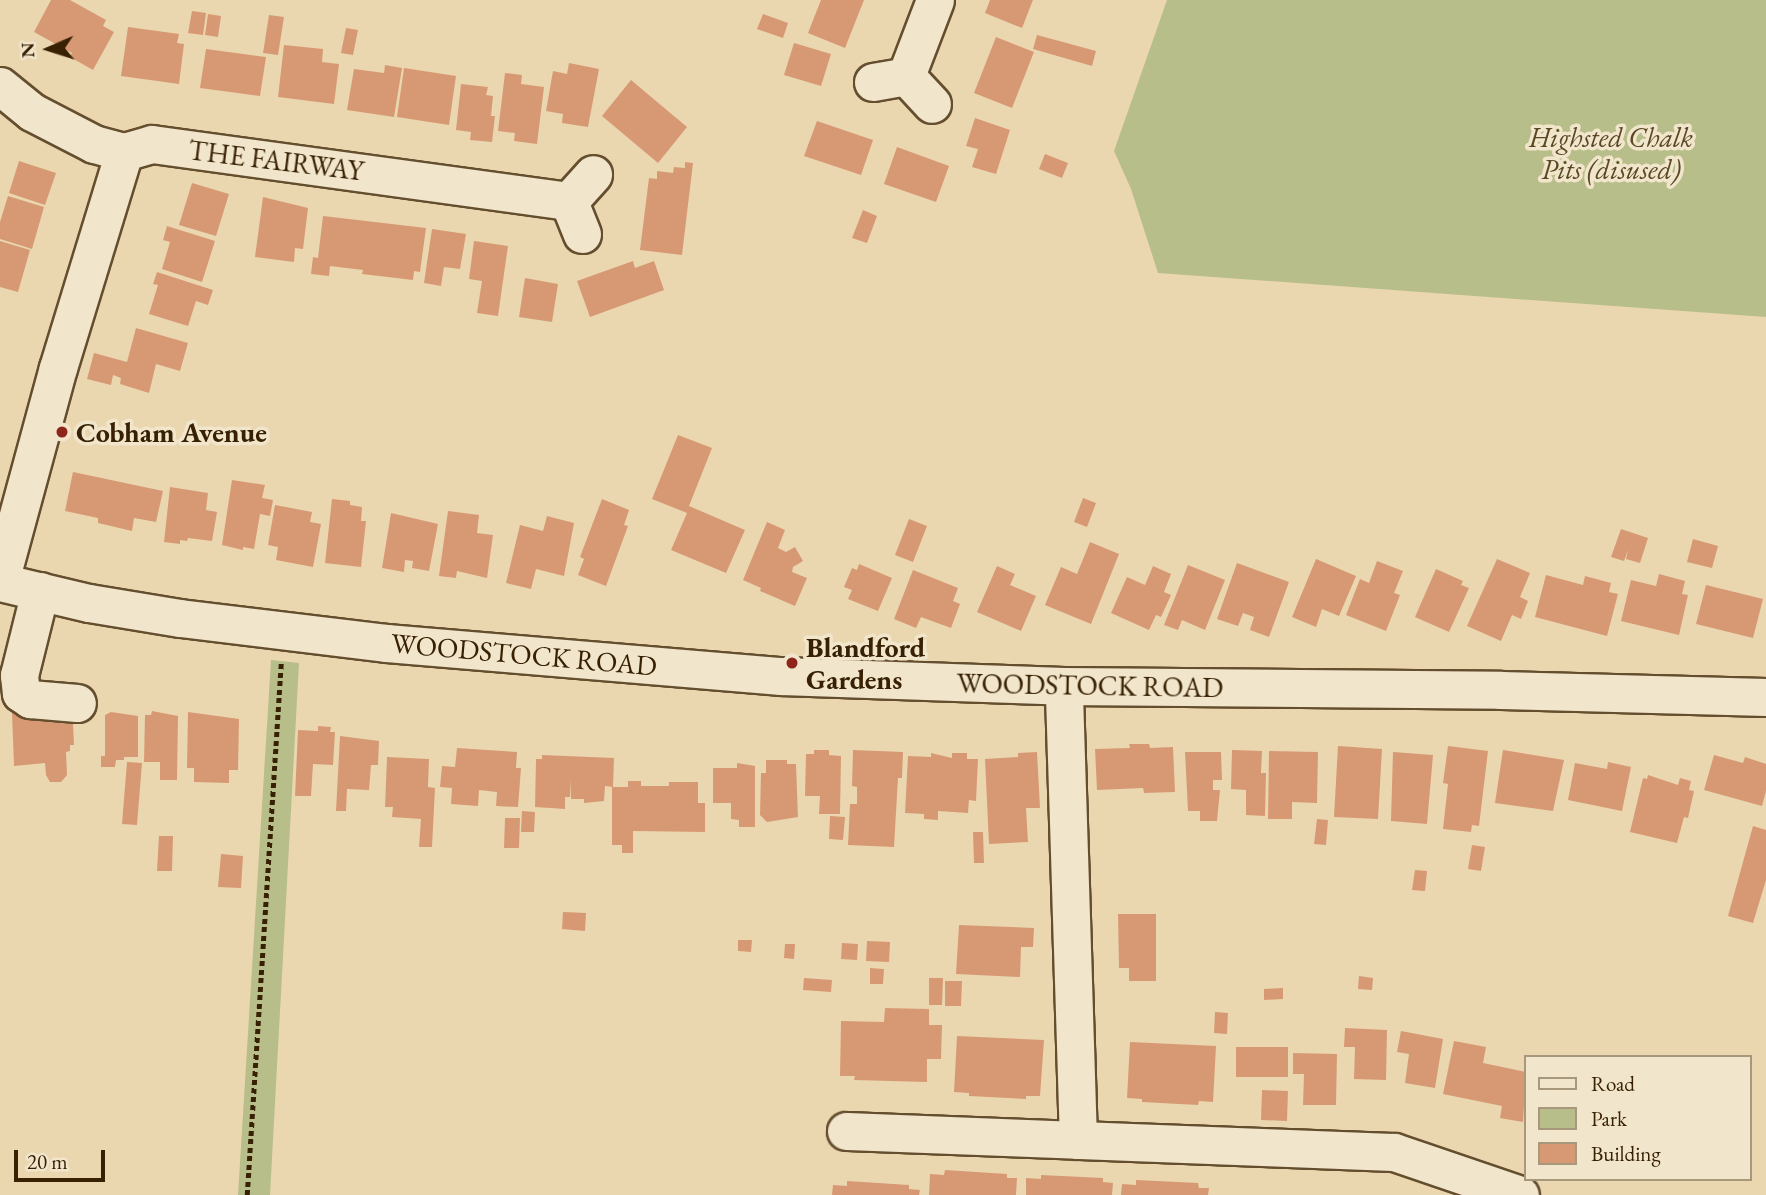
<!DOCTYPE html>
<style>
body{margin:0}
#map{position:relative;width:1766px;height:1195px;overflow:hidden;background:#ead7b0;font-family:"EB Garamond",serif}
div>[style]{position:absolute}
.green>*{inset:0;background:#b8be8a}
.building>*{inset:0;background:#d79974}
.path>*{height:4.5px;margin-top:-2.25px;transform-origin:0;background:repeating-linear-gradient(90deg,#382102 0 5px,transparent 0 8.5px)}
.roads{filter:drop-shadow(2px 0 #644e2e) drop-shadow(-2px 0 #644e2e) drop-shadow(0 2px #644e2e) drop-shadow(0 -2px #644e2e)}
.minor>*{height:37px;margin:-18.5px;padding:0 18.5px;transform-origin:18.5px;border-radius:18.5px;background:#f1e5cc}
.dots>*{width:19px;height:19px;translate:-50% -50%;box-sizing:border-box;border:4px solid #f1e5cc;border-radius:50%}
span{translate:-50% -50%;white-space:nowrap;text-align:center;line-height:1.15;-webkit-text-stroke:7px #f1e5cc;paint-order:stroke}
.park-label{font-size:28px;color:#584824;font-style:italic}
.street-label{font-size:28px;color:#382102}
.poi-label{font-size:28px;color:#382102;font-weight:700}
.left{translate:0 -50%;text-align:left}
.legend{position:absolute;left:1524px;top:1055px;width:228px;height:126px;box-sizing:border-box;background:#f1e5cc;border:2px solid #a7977b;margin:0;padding:9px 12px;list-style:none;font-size:21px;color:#382102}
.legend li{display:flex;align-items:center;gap:14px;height:35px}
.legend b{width:35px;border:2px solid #a7977b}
.north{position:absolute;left:14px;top:14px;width:70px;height:70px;-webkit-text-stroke:5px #f1e5cc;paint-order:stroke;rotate:267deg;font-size:19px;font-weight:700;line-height:28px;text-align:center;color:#382102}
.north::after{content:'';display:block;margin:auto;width:24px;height:32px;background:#382102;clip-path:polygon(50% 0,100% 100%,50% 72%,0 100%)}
.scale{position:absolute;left:14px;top:1150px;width:91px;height:32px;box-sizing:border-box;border:4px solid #382102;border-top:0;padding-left:9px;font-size:21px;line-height:24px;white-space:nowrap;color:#382102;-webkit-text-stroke:5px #f1e5cc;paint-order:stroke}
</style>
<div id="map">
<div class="green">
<div style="clip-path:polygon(1167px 0,1766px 0,1766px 317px,1158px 273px,1131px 189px,1114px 151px)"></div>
<div style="clip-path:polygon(271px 660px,299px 663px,270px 1195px,238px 1195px)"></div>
</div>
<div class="building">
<div style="clip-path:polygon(51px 0,70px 0,106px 20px,103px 26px,114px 32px,93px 70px,70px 57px,72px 53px,34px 32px)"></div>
<div style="clip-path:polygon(821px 0,864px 0,845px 48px,808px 33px)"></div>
<div style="clip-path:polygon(990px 0,1033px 0,1022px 28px,985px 13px)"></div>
<div style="clip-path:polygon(192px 11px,206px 13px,203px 35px,188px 33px)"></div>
<div style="clip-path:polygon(208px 14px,221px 16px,218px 37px,205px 35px)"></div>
<div style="clip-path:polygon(763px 14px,788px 23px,783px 38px,757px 29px)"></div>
<div style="clip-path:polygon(269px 15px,284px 17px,278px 55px,263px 53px)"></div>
<div style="clip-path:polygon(128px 27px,179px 34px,177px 43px,184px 44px,179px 84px,121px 76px)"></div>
<div style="clip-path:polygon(346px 28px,358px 30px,353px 55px,341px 53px)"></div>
<div style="clip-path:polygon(1037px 35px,1096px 51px,1092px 66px,1033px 49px)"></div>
<div style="clip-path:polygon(996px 37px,1034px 52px,1012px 108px,974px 93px)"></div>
<div style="clip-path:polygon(794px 43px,831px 54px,821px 86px,784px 75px)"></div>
<div style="clip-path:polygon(284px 45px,323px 49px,322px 62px,339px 64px,334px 104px,278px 97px)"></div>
<div style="clip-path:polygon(206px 49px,266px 57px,260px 96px,200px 88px)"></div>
<div style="clip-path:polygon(569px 63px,599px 69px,588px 127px,562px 123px,563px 114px,546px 111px,553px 71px,567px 74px)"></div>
<div style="clip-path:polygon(385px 65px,402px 68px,394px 117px,347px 110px,354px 69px,384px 73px)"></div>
<div style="clip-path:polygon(404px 68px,456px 76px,449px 125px,397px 117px)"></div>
<div style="clip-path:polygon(505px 73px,522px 75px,521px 84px,544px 87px,537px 144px,514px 141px,515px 133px,498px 131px)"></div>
<div style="clip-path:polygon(631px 80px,687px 127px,658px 163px,602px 116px)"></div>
<div style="clip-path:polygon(461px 84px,488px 87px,486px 95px,493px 96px,491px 116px,495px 116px,492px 142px,470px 140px,471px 132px,456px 130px)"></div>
<div style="clip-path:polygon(975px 118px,1010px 130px,996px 174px,972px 167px,978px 149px,966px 146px)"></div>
<div style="clip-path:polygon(817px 121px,873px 140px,861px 175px,804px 156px)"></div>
<div style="clip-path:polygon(897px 147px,949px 166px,936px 202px,884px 184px)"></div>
<div style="clip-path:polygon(1045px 154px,1068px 163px,1062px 178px,1039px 169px)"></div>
<div style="clip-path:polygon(19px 161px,56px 173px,45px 205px,9px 193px)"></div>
<div style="clip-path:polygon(685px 162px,693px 163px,682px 255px,640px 250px,649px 178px,657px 179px,657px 171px,673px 173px,674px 167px,685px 168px)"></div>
<div style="clip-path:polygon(192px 183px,229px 194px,216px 236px,179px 225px)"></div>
<div style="clip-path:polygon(8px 196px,44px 207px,32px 249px,0 239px,0 222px)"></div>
<div style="clip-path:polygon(263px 197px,308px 208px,303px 249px,295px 248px,294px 262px,255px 257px)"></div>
<div style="clip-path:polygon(863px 210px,877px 216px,867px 243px,852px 238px)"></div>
<div style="clip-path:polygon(323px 216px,426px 228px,420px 272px,414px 271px,413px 280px,362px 274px,363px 270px,330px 266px,329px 276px,311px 274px,313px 257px,318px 258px)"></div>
<div style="clip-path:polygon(167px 226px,215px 241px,202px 282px,162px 269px,170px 242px,163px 240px)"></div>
<div style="clip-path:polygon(432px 229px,466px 234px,460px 269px,444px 267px,441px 286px,424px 283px)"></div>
<div style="clip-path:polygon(0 241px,30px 250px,18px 292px,0 287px)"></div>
<div style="clip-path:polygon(474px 241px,508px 246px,498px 316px,477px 313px,482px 281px,469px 279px)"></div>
<div style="clip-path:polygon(633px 261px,635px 268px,654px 261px,664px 290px,590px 317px,577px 281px)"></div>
<div style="clip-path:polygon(157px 272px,213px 290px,208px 305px,196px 301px,188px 326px,149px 314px,158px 285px,153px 284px)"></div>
<div style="clip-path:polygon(525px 278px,558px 284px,552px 322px,519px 317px)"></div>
<div style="clip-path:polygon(136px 328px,188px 343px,180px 371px,156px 364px,149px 393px,120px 384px,121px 378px,113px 375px,111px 385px,87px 379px,94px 353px,127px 362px)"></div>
<div style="clip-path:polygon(678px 435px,712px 448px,689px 506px,745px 530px,726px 573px,671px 550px,687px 513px,652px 499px)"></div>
<div style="clip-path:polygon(73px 472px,163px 491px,156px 522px,134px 518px,132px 531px,98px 523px,98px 518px,65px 511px)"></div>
<div style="clip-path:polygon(232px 480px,265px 485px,262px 498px,273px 500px,270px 516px,260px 514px,254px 549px,243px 547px,243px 550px,222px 545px)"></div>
<div style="clip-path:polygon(170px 487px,208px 493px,206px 510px,217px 512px,212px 541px,188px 538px,187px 541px,180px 540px,180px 544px,164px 542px)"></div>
<div style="clip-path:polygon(1083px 498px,1096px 503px,1087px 527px,1074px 522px)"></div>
<div style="clip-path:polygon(332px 499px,350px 501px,350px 505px,362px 507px,361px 521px,366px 521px,361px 567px,325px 563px)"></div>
<div style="clip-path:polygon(602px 499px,629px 510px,624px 525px,628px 526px,606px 586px,578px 575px,584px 559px,580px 557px)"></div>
<div style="clip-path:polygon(275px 505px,312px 512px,310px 522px,321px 524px,313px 567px,276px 560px,278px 547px,268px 545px)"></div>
<div style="clip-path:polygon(448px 511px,479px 515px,477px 533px,493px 535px,487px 578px,457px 571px,456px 578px,439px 576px)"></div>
<div style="clip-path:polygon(391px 513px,438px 524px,429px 571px,412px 568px,413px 561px,405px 560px,404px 572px,382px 568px)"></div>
<div style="clip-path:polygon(547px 516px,574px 523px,564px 576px,536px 569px,531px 589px,506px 583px,520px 525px,543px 531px)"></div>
<div style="clip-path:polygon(909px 519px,927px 526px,913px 562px,895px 555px)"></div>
<div style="clip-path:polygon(767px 522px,785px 530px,778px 548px,786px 552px,795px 547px,803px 561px,793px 567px,792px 572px,807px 578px,795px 606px,760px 591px,761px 588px,743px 580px)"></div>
<div style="clip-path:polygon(1621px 529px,1648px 538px,1640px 563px,1626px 559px,1628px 550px,1624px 561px,1611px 557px)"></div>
<div style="clip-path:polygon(1693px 539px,1718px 546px,1712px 568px,1687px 562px)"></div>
<div style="clip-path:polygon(1090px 542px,1119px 554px,1091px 624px,1045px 605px,1061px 567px,1077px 574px)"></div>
<div style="clip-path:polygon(1316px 559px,1356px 576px,1339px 616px,1322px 609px,1316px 627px,1292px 617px)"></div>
<div style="clip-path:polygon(1497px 559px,1530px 573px,1520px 597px,1528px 601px,1521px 619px,1512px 615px,1501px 641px,1467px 626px)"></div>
<div style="clip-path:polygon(1377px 561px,1403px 571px,1394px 593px,1400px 595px,1386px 631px,1346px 615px,1360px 579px,1369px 583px)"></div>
<div style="clip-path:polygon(1237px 563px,1289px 582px,1269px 637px,1250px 630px,1254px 617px,1243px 613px,1238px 626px,1217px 619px)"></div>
<div style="clip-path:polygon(859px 564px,892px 578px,878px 611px,848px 599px,852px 590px,844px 587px,852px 568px,857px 570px)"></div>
<div style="clip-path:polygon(1188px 565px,1225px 580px,1205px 630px,1182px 620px,1178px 630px,1164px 625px)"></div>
<div style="clip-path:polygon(997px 566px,1015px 574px,1010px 585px,1036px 596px,1021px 631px,977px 612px)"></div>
<div style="clip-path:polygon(1153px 566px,1171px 574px,1164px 592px,1171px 595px,1161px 617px,1156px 615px,1149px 630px,1111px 613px,1127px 577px,1145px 585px)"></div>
<div style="clip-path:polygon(1436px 569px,1463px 581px,1461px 585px,1469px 588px,1449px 632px,1415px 617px)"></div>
<div style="clip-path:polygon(913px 570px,958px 588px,953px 601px,960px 604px,951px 628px,921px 617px,916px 628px,894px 619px)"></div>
<div style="clip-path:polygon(1659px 574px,1685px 581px,1682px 594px,1688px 595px,1679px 635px,1621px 621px,1631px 580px,1656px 586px)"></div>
<div style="clip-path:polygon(1546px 575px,1583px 585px,1585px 576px,1611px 583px,1609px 592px,1618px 594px,1607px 636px,1535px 617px)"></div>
<div style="clip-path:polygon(1706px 585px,1763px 599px,1753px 638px,1696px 624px)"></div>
<div style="clip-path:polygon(152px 711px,178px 716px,177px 780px,160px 780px,160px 762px,144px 762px,145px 715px,151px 715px)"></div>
<div style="clip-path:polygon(40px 712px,70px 716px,73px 723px,74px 745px,70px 745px,70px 751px,66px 752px,67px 775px,61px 782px,50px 782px,46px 775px,45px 763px,14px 766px,12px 713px)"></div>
<div style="clip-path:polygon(111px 712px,138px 716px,138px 757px,124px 757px,124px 760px,116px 760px,115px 767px,101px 767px,101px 756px,105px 756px,105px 715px)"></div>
<div style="clip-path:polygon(188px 712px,239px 719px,238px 770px,229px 770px,229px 783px,194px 782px,194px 768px,187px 768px)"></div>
<div style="clip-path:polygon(318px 726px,331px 727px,330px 732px,335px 732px,333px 765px,313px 764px,311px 796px,295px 796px,298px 730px,318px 731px)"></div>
<div style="clip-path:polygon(340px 736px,379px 741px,378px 765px,371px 765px,369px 790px,347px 789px,346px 811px,336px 811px)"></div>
<div style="clip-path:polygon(1129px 744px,1149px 744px,1150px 748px,1173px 747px,1175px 792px,1144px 793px,1143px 788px,1097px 790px,1095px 749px,1130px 748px)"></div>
<div style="clip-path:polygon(1338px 746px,1382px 749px,1378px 819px,1334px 817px)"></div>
<div style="clip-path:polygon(1448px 746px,1488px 751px,1479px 826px,1472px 825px,1471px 832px,1443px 829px,1448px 784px,1443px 783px)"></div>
<div style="clip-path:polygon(457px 748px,517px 752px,516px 768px,521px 768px,518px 807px,496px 806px,497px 792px,479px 790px,478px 806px,451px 804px,452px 788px,440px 787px,442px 766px,455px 767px)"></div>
<div style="clip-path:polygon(814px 750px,829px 750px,829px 755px,841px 756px,840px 814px,819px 814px,820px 796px,805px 796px,806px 754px,814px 754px)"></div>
<div style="clip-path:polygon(853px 750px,903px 752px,902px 778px,898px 778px,894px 847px,848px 845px,850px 804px,857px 804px,857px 787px,852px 786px)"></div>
<div style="clip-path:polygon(1232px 750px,1262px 751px,1261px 773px,1266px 773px,1265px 816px,1246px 815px,1246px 790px,1231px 789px)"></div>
<div style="clip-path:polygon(1503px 750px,1564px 760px,1553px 811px,1495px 803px)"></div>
<div style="clip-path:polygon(1269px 751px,1318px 752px,1317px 803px,1292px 802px,1292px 819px,1268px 819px)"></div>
<div style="clip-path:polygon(1037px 752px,1040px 808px,1026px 808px,1028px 842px,989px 844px,985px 759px,1018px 757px,1018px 753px)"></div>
<div style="clip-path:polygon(1185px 752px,1221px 752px,1222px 780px,1213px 780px,1213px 790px,1220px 790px,1217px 821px,1200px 821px,1200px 811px,1188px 811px)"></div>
<div style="clip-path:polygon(1393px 752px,1433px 755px,1427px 824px,1391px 821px)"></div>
<div style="clip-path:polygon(931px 753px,952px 758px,952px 753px,967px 753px,967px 759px,978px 759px,976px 801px,969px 800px,968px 813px,938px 811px,938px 820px,924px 819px,924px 814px,905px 813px,908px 756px,931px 757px)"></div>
<div style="clip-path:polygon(542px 755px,614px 758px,613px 787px,605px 786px,604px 801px,584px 803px,584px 799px,571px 799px,571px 780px,570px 797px,565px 797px,565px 809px,535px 807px,536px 759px,542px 759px)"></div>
<div style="clip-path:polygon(1714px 755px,1743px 763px,1745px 757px,1766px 764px,1766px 791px,1762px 806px,1704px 790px)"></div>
<div style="clip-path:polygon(387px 757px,429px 759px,428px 787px,435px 788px,432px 847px,419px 847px,421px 819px,392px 817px,393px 807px,385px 807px)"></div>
<div style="clip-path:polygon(766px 760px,787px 760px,787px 764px,796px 764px,798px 817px,767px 822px,760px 815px,761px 773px,766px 773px)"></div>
<div style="clip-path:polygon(127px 762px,142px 763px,137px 825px,122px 824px)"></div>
<div style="clip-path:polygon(1608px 762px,1631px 767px,1622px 811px,1568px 800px,1575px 763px,1607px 769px)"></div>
<div style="clip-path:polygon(737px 763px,755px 766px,755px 827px,739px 827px,739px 820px,731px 819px,731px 803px,713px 803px,713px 768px,737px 768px)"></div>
<div style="clip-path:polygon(1648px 775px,1678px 785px,1680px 778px,1691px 781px,1689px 790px,1694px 791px,1688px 818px,1684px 817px,1677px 843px,1630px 832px,1643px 778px,1647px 779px)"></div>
<div style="clip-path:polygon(628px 781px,641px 781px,641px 786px,669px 786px,669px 782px,698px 782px,698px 803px,705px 803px,705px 832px,633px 831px,633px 853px,622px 853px,622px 845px,612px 845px,612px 787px,628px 787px)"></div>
<div style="clip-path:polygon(522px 811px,535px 812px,534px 832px,521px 832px)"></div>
<div style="clip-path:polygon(830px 816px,845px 817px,843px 840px,829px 839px)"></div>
<div style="clip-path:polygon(505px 818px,520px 818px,519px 848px,504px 848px)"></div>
<div style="clip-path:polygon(1317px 819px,1328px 820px,1326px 845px,1314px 844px)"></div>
<div style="clip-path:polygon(1753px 826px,1766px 830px,1766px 880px,1753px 923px,1728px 916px)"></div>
<div style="clip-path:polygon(973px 832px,983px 832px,984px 863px,974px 863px)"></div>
<div style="clip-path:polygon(159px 836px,173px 836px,172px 871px,157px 871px)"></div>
<div style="clip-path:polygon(1472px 845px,1485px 847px,1481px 871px,1468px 869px)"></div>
<div style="clip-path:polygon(221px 854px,243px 856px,241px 888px,218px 887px)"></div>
<div style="clip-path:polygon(1415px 870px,1427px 871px,1425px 891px,1412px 890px)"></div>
<div style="clip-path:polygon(563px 912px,586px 913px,585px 931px,562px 929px)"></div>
<div style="clip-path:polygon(1118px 914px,1156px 914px,1156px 981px,1129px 981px,1129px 968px,1119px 968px)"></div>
<div style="clip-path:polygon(959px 925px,1034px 928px,1033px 947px,1021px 947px,1020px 977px,956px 974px)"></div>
<div style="clip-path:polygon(738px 940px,752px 940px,751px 952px,738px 951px)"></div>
<div style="clip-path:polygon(867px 941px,890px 942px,889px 962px,866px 961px)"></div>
<div style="clip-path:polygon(842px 943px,858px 944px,857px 960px,841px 959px)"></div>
<div style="clip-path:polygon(785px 944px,795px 944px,794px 959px,784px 958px)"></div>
<div style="clip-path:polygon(870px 968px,884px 969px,883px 984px,870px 984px)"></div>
<div style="clip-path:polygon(1359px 976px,1373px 978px,1372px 990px,1358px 989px)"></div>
<div style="clip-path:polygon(804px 978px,832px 980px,831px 992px,803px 990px)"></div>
<div style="clip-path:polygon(929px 978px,943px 978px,942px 1005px,929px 1005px)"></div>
<div style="clip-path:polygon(945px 981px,962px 981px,961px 1006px,945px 1006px)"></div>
<div style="clip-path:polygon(1283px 988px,1283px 999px,1264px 1000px,1264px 989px)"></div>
<div style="clip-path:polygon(885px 1008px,929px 1009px,929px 1025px,942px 1025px,941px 1059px,927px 1059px,927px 1082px,854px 1080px,855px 1076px,840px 1076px,841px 1021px,884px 1022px)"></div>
<div style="clip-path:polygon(1215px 1012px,1228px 1013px,1227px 1034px,1214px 1033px)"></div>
<div style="clip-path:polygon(1345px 1028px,1387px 1030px,1386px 1080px,1354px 1079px,1355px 1047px,1344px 1047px)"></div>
<div style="clip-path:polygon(1401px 1031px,1443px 1039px,1435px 1088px,1405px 1083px,1409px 1054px,1397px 1052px)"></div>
<div style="clip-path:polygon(957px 1036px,1044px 1040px,1040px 1096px,1026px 1096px,1026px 1099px,969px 1096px,969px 1093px,954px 1092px)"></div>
<div style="clip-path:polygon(1454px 1041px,1486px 1047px,1483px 1063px,1526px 1072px,1523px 1122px,1500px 1118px,1502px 1106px,1443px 1094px)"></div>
<div style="clip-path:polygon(1130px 1042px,1216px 1046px,1213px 1102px,1199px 1101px,1198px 1105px,1142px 1102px,1142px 1099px,1127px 1098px)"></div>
<div style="clip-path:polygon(1236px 1047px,1288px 1047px,1288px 1077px,1236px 1077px)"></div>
<div style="clip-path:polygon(1293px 1053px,1337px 1054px,1336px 1105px,1303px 1105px,1304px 1074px,1293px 1074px)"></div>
<div style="clip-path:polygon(1262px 1090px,1288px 1091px,1287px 1121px,1261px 1120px)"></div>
<div style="clip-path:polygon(945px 1170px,1007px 1174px,1007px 1178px,1017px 1178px,1016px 1195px,929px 1195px,930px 1174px,944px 1175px)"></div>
<div style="clip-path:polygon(1041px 1175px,1103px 1178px,1103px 1182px,1113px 1183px,1112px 1195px,1026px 1195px,1026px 1178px,1041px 1179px)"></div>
<div style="clip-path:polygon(1136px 1180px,1198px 1183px,1199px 1188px,1209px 1188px,1208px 1195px,1121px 1195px,1122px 1184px,1136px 1185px)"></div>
<div style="clip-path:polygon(847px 1181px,909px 1185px,909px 1189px,920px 1190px,919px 1195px,832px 1195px,833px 1185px,847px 1186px)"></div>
</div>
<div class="path">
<div style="left:247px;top:1195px;width:533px;rotate:-86.34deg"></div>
</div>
<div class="roads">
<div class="minor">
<div style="left:906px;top:76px;width:81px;rotate:-69.1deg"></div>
<div style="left:873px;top:82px;width:34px;rotate:-10deg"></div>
<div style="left:906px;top:76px;width:38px;rotate:47deg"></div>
<div style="left:0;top:86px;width:41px;rotate:39.1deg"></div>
<div style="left:32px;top:112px;width:70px;rotate:27.3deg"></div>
<div style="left:94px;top:144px;width:31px;rotate:15deg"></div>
<div style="left:124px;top:152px;width:29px;rotate:-16deg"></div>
<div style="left:152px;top:144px;width:421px;rotate:7.8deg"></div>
<div style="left:582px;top:234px;width:35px;rotate:-112deg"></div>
<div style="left:569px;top:201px;width:36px;rotate:-48deg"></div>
<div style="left:0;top:581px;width:221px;rotate:-74.8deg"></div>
<div style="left:58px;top:368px;width:226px;rotate:-73deg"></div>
<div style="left:0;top:582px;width:91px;rotate:13.3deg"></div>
<div style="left:89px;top:603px;width:92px;rotate:9.4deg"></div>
<div style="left:180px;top:618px;width:209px;rotate:6.9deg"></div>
<div style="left:387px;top:643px;width:395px;rotate:4.8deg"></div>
<div style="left:781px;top:676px;width:283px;rotate:2deg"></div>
<div style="left:1064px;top:686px;width:437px;rotate:0.5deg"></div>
<div style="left:1501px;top:690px;width:265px;rotate:1.5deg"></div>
<div style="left:40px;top:591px;width:87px;rotate:104deg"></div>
<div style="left:19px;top:675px;width:18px;rotate:84deg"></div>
<div style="left:21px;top:693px;width:11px;rotate:34deg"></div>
<div style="left:30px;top:699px;width:47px;rotate:4.9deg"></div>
<div style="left:846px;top:1131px;width:232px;rotate:2.2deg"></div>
<div style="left:1078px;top:1140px;width:454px;rotate:-91.8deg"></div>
<div style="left:1078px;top:1140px;width:316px;rotate:2.2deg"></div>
<div style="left:1394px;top:1152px;width:133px;rotate:18.8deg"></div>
</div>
</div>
<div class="dots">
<div style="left:62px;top:432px;background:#8f2418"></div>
<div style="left:792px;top:663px;background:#8f2418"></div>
</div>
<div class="park-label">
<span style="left:1611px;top:153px">Highsted Chalk<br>Pits (disused)</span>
</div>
<div class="street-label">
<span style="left:276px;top:160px;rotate:7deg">THE FAIRWAY</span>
<span style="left:524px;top:654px;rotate:5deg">WOODSTOCK ROAD</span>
<span style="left:1090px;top:685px;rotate:1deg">WOODSTOCK ROAD</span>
</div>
<div class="poi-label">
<span class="left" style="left:76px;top:432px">Cobham Avenue</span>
<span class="left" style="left:806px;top:663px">Blandford<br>Gardens</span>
</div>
<ul class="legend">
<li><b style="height:9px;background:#f1e5cc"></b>Road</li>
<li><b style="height:19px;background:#b8be8a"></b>Park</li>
<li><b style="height:19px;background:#d79974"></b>Building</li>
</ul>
<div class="north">N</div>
<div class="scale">20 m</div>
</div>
